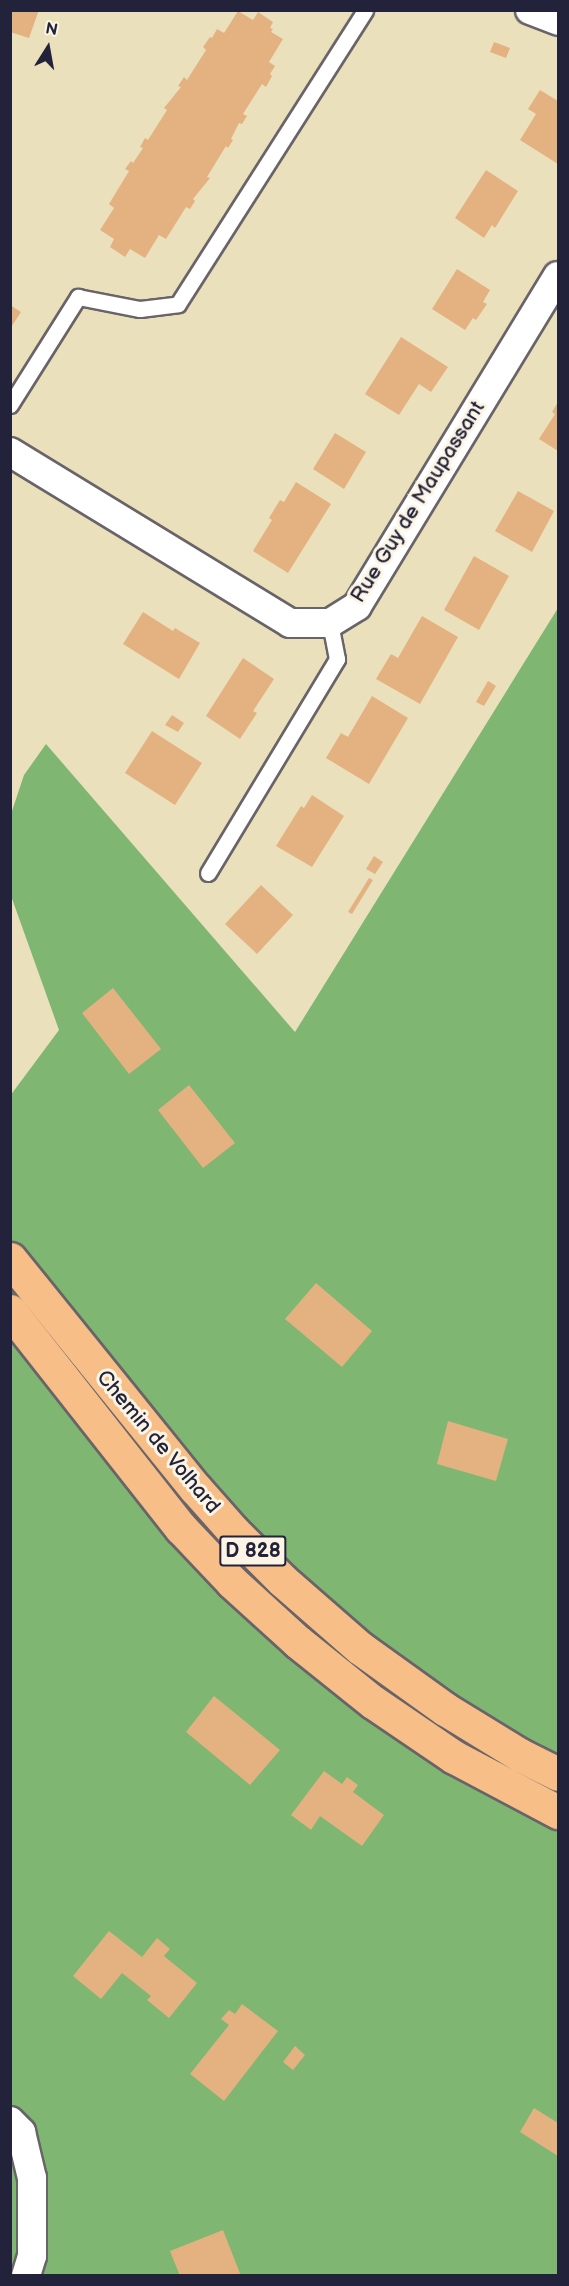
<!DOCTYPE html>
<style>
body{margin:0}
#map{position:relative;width:569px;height:2286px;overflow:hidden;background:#ebe0bc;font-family:"Balsamiq Sans",sans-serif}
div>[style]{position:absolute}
.forest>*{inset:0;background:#7eb672}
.building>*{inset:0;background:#e3b280}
.roads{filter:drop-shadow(2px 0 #686468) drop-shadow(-2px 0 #686468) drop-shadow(0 2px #686468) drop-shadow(0 -2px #686468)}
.lane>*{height:15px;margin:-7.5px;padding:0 7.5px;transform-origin:7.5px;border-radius:7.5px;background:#fff}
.street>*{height:28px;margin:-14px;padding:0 14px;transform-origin:14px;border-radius:14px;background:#fff}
.primary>*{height:33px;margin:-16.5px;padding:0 16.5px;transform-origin:16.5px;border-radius:16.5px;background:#f7be88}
span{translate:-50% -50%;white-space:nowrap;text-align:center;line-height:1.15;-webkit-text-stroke:6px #fcf5e5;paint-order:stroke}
.shield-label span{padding:2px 4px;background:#fcf5e5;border:2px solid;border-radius:4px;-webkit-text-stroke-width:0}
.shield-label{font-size:20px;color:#22223b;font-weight:700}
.street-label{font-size:21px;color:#22223b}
.frame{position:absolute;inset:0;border:12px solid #22223b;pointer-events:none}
.north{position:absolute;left:18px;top:18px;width:60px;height:60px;-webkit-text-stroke:4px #fcf5e5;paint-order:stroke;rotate:11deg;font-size:16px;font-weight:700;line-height:24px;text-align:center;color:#22223b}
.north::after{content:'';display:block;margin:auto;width:21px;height:27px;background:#22223b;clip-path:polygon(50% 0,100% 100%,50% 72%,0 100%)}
</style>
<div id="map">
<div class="forest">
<div style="clip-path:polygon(558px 608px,558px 2275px,11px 2275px,10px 1096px,59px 1030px,10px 893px,11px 814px,24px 775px,46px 744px,295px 1032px)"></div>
</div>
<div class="building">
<div style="clip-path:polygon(10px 10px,39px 10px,29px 38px,10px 32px)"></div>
<div style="clip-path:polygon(238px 11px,253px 20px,258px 12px,273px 22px,270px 28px,273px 29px,271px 32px,283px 39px,269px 62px,275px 66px,270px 74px,272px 76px,266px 87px,262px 84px,243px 114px,247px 116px,242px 124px,239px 123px,231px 139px,233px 140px,228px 148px,226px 146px,207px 177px,210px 178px,193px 199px,195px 201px,190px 209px,186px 207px,166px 239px,159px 235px,145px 258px,130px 249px,125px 257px,110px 247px,114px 239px,100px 230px,114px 208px,109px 204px,129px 171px,125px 169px,131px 161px,133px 163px,143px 148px,140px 147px,145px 138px,148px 140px,167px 110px,164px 108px,181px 87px,178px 86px,184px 77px,187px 80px,206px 50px,203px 47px,210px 37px,212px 38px,217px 29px,224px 33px)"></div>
<div style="clip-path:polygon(494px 42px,510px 48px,506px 58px,490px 52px)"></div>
<div style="clip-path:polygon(540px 90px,558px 101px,558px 164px,520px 140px,536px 114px,528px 109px)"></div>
<div style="clip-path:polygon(486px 170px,518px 191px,495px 228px,492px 225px,484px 238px,455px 218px)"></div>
<div style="clip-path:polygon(457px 269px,490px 290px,483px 302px,487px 304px,476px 320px,473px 318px,465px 330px,432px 309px)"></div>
<div style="clip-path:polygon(10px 305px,21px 312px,10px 329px)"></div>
<div style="clip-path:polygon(401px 337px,448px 367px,431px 392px,419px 384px,399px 415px,365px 394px)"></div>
<div style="clip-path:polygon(558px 402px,558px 451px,539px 439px,555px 414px,552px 412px)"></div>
<div style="clip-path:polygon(335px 433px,366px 452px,344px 489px,313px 469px)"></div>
<div style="clip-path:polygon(296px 482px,331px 504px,288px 573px,253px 551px,272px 520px,269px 518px,280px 500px,284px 502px)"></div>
<div style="clip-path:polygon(518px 491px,554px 511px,532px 552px,495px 531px)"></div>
<div style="clip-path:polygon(474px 556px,509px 576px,479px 630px,444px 610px)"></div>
<div style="clip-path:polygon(143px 612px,173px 631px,175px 628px,200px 643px,179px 679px,123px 644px)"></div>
<div style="clip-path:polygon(422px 616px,458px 637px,420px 704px,376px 679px,391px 654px,398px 658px)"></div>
<div style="clip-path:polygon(243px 658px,274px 679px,253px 711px,257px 713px,240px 739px,206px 716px)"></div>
<div style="clip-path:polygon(488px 681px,496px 686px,484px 706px,476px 702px)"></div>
<div style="clip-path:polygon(372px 696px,408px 718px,369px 784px,326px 758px,341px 733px,348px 737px)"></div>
<div style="clip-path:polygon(172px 715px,184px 723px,178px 732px,165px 725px)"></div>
<div style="clip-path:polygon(152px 731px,202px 763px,175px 805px,125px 773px)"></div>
<div style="clip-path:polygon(312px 795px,344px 816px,312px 867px,276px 846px,301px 806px,304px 808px)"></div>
<div style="clip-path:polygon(374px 856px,383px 862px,375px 874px,366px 869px)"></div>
<div style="clip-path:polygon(369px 878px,373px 880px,352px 914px,348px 912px)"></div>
<div style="clip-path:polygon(261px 885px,293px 915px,257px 954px,225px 924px)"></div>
<div style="clip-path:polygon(113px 988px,161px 1049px,129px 1074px,82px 1013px)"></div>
<div style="clip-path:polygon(189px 1085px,235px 1143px,203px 1168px,158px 1110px)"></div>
<div style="clip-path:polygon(316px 1283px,372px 1331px,342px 1367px,285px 1319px)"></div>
<div style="clip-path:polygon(448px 1421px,508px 1439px,496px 1481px,437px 1464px)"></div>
<div style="clip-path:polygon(214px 1696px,280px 1750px,250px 1785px,186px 1732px)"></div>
<div style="clip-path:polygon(324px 1771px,342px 1784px,347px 1777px,358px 1785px,353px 1792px,384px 1815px,362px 1846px,320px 1816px,311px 1830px,291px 1815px)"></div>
<div style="clip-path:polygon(109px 1931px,142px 1957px,157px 1938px,170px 1949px,164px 1956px,197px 1983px,169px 2018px,147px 2000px,151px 1996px,122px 1973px,101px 1999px,73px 1976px)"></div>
<div style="clip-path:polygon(242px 2004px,278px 2031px,224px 2101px,190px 2074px,229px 2025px,221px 2019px,229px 2010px,235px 2014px)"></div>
<div style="clip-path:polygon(295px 2046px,305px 2055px,293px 2070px,283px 2062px)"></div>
<div style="clip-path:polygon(534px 2108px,558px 2123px,558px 2156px,520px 2132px)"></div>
<div style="clip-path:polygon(223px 2230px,241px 2276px,180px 2276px,170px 2251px)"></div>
</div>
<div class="roads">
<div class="lane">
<div style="left:10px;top:405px;width:128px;rotate:-57.8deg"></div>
<div style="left:78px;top:297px;width:63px;rotate:11deg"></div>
<div style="left:140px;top:309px;width:38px;rotate:-7deg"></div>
<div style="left:178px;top:304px;width:348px;rotate:-57.5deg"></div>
<div style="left:208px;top:873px;width:250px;rotate:-58.9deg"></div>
<div style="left:337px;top:659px;width:37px;rotate:-101deg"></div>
</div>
<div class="street">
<div style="left:530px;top:10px;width:30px;rotate:21deg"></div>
<div style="left:10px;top:452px;width:328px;rotate:31.4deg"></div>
<div style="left:290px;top:623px;width:40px"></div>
<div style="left:330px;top:623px;width:32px;rotate:-32deg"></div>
<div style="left:357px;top:606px;width:386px;rotate:-58.7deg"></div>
<div style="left:10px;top:2121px;width:16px;rotate:45deg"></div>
<div style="left:21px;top:2132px;width:47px;rotate:76.6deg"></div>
<div style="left:32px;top:2178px;width:78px;rotate:90deg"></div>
<div style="left:32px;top:2256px;width:21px;rotate:107deg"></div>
</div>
<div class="primary">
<div style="left:10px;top:1259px;width:294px;rotate:51.1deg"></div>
<div style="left:195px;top:1488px;width:57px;rotate:48.5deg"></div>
<div style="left:233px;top:1531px;width:69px;rotate:45deg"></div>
<div style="left:282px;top:1580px;width:103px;rotate:41.1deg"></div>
<div style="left:360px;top:1648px;width:105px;rotate:35.7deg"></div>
<div style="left:445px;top:1709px;width:88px;rotate:31.5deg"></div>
<div style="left:520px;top:1755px;width:42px;rotate:26.6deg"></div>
<div style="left:10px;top:1311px;width:276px;rotate:51.8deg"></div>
<div style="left:181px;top:1528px;width:74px;rotate:46.6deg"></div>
<div style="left:232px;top:1582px;width:89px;rotate:42.3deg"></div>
<div style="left:298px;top:1642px;width:96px;rotate:38.7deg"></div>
<div style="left:373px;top:1702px;width:98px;rotate:34.2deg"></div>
<div style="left:454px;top:1757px;width:118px;rotate:27.9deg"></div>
</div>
</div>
<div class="shield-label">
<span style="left:253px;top:1551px">D 828</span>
</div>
<div class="street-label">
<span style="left:418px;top:502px;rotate:-58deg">Rue Guy de Maupassant</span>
<span style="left:158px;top:1442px;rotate:50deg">Chemin de Volhard</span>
</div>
<div class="frame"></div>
<div class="north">N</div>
</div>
